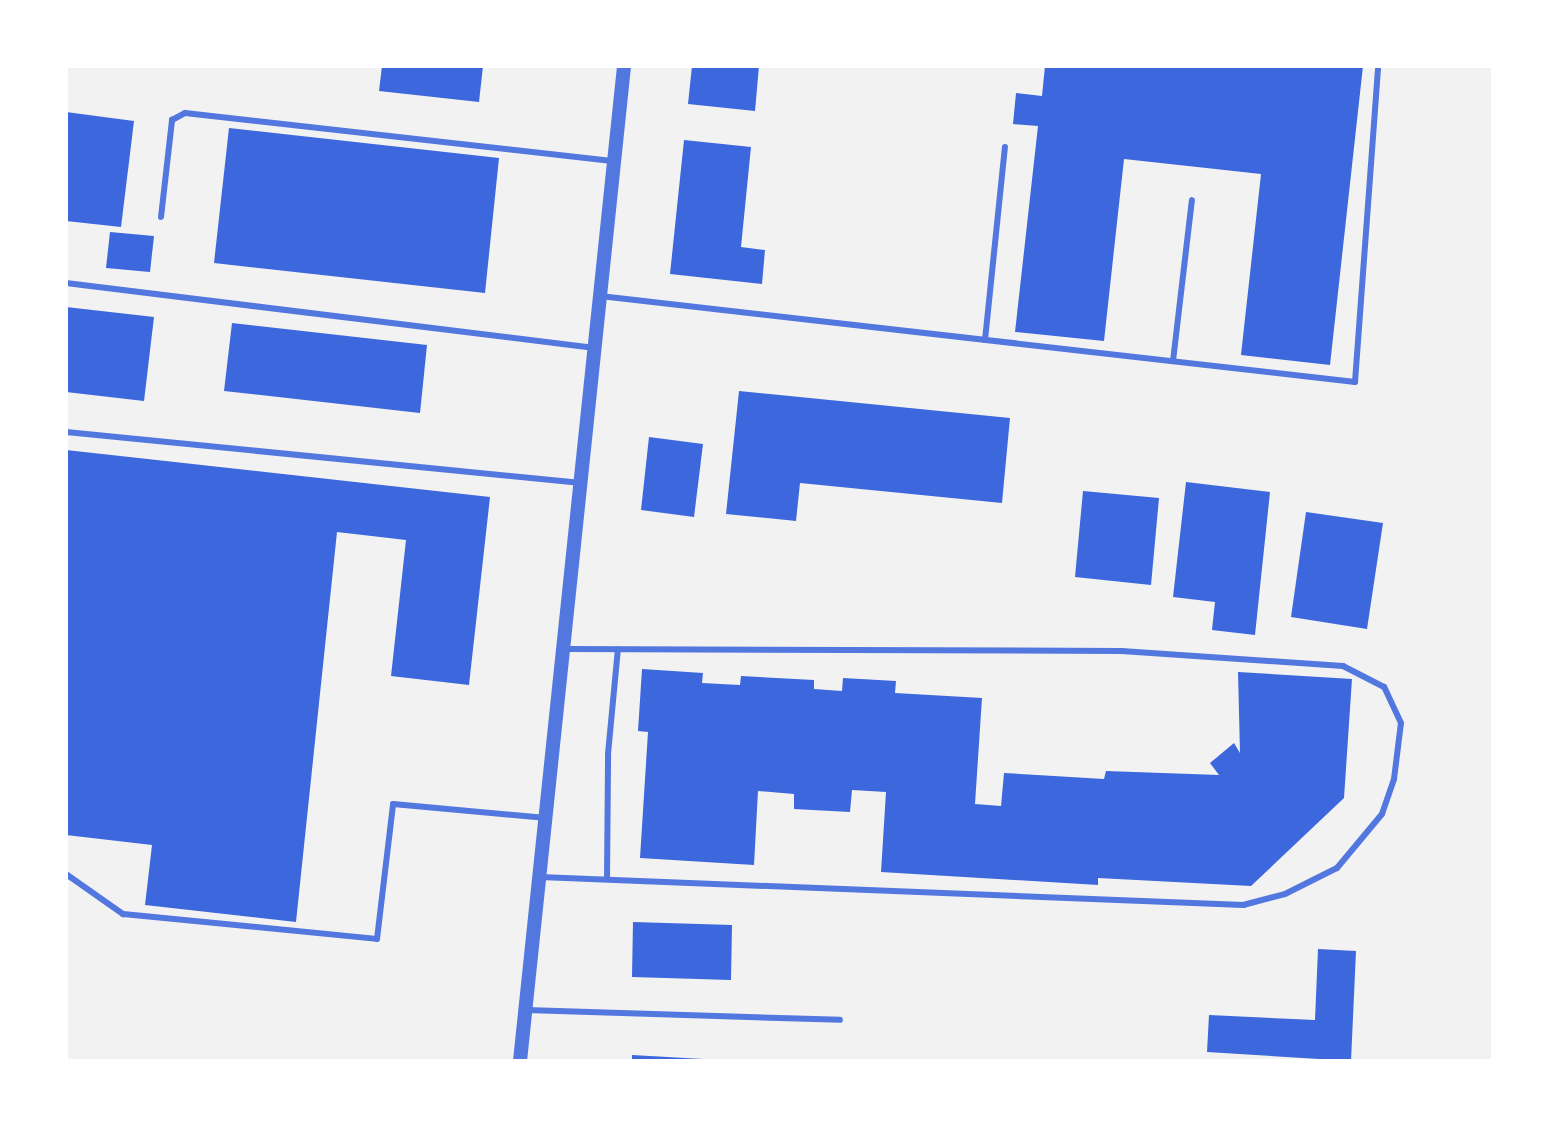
<!DOCTYPE html>
<style>
body{margin:0}
#map{position:relative;width:1559px;height:1127px;overflow:hidden;background:#f2f2f2;font-family:"Fira Sans",sans-serif}
div>[style]{position:absolute}
.building>*{inset:0;background:#3d67dc}
.service>*{height:6px;margin:-3px;padding:0 3px;transform-origin:3px;border-radius:3px;background:#5277de}
.tertiary>*{height:14px;margin:-7px;padding:0 7px;transform-origin:7px;border-radius:7px;background:#5277de}
span{translate:-50% -50%;white-space:nowrap;text-align:center;line-height:1.15;-webkit-text-stroke:6px #fff;paint-order:stroke}
.frame{position:absolute;inset:0;border:68px solid #fff;pointer-events:none}
</style>
<div id="map">
<div class="building">
<div style="clip-path:polygon(382px 66px,483px 66px,479px 102px,379px 91px)"></div>
<div style="clip-path:polygon(692px 66px,759px 66px,755px 111px,688px 104px)"></div>
<div style="clip-path:polygon(1045px 66px,1363px 66px,1330px 365px,1241px 355px,1261px 174px,1124px 159px,1104px 341px,1015px 332px,1038px 126px,1013px 124px,1016px 93px,1042px 96px)"></div>
<div style="clip-path:polygon(66px 112px,134px 121px,121px 227px,66px 221px)"></div>
<div style="clip-path:polygon(229px 128px,499px 158px,485px 293px,214px 263px)"></div>
<div style="clip-path:polygon(684px 140px,751px 147px,741px 247px,765px 250px,762px 284px,670px 274px)"></div>
<div style="clip-path:polygon(110px 232px,154px 236px,150px 272px,106px 268px)"></div>
<div style="clip-path:polygon(66px 307px,154px 317px,144px 401px,66px 392px)"></div>
<div style="clip-path:polygon(232px 323px,427px 345px,420px 413px,224px 391px)"></div>
<div style="clip-path:polygon(739px 391px,1010px 418px,1002px 503px,800px 483px,796px 521px,726px 514px)"></div>
<div style="clip-path:polygon(649px 437px,703px 444px,694px 517px,641px 510px)"></div>
<div style="clip-path:polygon(66px 450px,490px 497px,469px 685px,391px 676px,406px 540px,337px 532px,296px 922px,145px 905px,152px 845px,66px 835px)"></div>
<div style="clip-path:polygon(1186px 482px,1270px 492px,1255px 635px,1212px 630px,1215px 602px,1173px 597px)"></div>
<div style="clip-path:polygon(1083px 491px,1159px 498px,1151px 585px,1075px 577px)"></div>
<div style="clip-path:polygon(1306px 512px,1383px 523px,1367px 629px,1291px 617px)"></div>
<div style="clip-path:polygon(642px 669px,703px 673px,702px 683px,740px 685px,741px 676px,814px 680px,814px 689px,842px 691px,843px 678px,896px 681px,895px 693px,982px 698px,975px 804px,1001px 806px,1004px 773px,1104px 779px,1106px 771px,1219px 775px,1210px 763px,1234px 743px,1240px 753px,1238px 672px,1352px 679px,1344px 798px,1251px 886px,1098px 878px,1098px 885px,881px 872px,886px 792px,852px 790px,850px 812px,794px 809px,794px 794px,758px 791px,754px 865px,640px 858px,648px 732px,638px 731px)"></div>
<div style="clip-path:polygon(633px 922px,732px 925px,731px 980px,632px 977px)"></div>
<div style="clip-path:polygon(1318px 949px,1356px 951px,1351px 1061px,1207px 1052px,1209px 1015px,1315px 1020px)"></div>
<div style="clip-path:polygon(632px 1055px,703px 1059px,702px 1061px,632px 1061px)"></div>
</div>
<div class="service">
<div style="left:161px;top:217px;width:98px;rotate:-83.5deg"></div>
<div style="left:172px;top:120px;width:15px;rotate:-28deg"></div>
<div style="left:185px;top:113px;width:432px;rotate:6.4deg"></div>
<div style="left:66px;top:283px;width:533px;rotate:7.01deg"></div>
<div style="left:600px;top:296px;width:760px;rotate:6.5deg"></div>
<div style="left:1355px;top:382px;width:317px;rotate:-85.8deg"></div>
<div style="left:985px;top:340px;width:194px;rotate:-84.1deg"></div>
<div style="left:1173px;top:361px;width:162px;rotate:-83.3deg"></div>
<div style="left:66px;top:432px;width:518px;rotate:5.66deg"></div>
<div style="left:66px;top:874px;width:70px;rotate:35.1deg"></div>
<div style="left:123px;top:914px;width:255px;rotate:5.6deg"></div>
<div style="left:377px;top:939px;width:136px;rotate:-83.2deg"></div>
<div style="left:393px;top:804px;width:154px;rotate:5.2deg"></div>
<div style="left:540px;top:877px;width:704px;rotate:2.28deg"></div>
<div style="left:1243px;top:905px;width:43px;rotate:-14.7deg"></div>
<div style="left:1285px;top:894px;width:58px;rotate:-26.6deg"></div>
<div style="left:1337px;top:868px;width:70px;rotate:-50.2deg"></div>
<div style="left:1382px;top:814px;width:37px;rotate:-71deg"></div>
<div style="left:1394px;top:779px;width:56px;rotate:-82.9deg"></div>
<div style="left:1401px;top:723px;width:40px;rotate:-115deg"></div>
<div style="left:1384px;top:687px;width:46px;rotate:-152.9deg"></div>
<div style="left:1343px;top:666px;width:222px;rotate:-176.1deg"></div>
<div style="left:1122px;top:651px;width:558px;rotate:-179.79deg"></div>
<div style="left:607px;top:879px;width:125px;rotate:-89.5deg"></div>
<div style="left:608px;top:754px;width:105px;rotate:-84.6deg"></div>
<div style="left:526px;top:1010px;width:314px;rotate:1.8deg"></div>
</div>
<div class="tertiary">
<div style="left:520px;top:1061px;width:1000px;rotate:-84.03deg"></div>
</div>
<div class="frame"></div>
</div>
